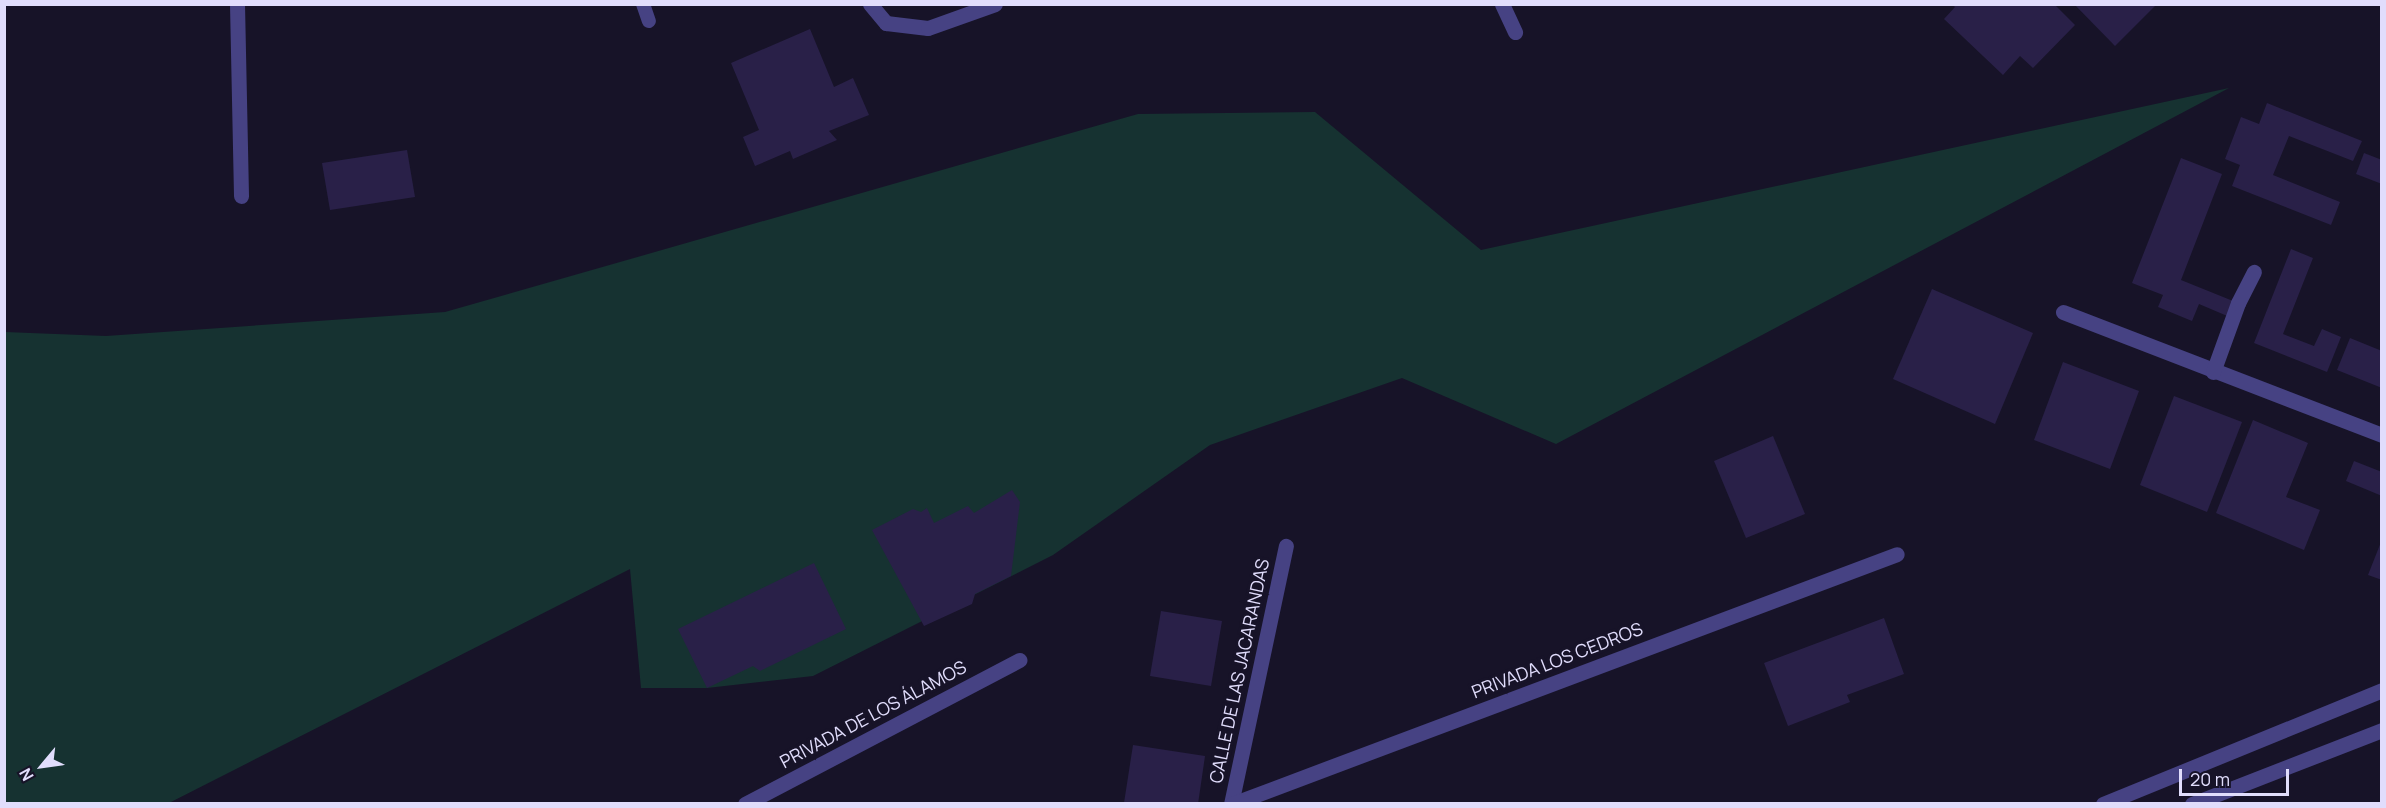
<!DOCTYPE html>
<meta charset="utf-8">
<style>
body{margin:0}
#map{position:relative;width:2386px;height:808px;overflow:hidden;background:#171328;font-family:Manrope,sans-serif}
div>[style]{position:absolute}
.green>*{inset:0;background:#163231}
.building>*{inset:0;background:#292048}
.lane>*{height:14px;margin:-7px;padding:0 7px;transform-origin:7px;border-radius:7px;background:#464283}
.street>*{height:15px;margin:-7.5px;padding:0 7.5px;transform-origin:7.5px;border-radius:7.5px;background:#464283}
span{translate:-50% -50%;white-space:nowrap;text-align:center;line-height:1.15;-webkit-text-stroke:6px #171328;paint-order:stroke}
.street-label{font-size:18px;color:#e1ddfc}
.frame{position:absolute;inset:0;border:6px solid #e1ddfc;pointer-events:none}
.north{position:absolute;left:12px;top:736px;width:60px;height:60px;-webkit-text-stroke:4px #171328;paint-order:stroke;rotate:241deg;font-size:16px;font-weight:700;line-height:24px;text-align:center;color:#e1ddfc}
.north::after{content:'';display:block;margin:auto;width:21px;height:27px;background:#e1ddfc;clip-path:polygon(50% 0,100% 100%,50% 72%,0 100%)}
.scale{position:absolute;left:2179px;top:769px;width:110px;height:27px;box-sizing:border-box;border:3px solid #e1ddfc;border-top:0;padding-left:8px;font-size:18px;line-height:21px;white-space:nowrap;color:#e1ddfc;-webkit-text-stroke:4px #171328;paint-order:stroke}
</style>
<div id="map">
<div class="green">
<div style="clip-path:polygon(2229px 88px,1556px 444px,1402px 378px,1210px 445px,1053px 555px,813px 676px,707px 688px,641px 688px,630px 569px,169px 803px,5px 804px,5px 332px,106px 336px,445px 312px,1138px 114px,1315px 112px,1481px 250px)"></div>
</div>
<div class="building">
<div style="clip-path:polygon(1952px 4px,2054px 4px,2075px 25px,2033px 68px,2020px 56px,2003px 75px,1944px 19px,1955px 7px)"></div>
<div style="clip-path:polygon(2074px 4px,2157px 4px,2115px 46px)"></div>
<div style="clip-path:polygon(810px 29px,834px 87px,853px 78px,869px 115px,829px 131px,837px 140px,793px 159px,790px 151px,755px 166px,743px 137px,759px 130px,731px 63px)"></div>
<div style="clip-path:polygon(2267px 103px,2362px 141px,2353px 161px,2289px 136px,2273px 175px,2340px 202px,2331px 225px,2232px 186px,2240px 165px,2225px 159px,2241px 117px,2259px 124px)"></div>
<div style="clip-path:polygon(407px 150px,415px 197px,330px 210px,322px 163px)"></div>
<div style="clip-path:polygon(2364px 153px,2382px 160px,2382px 184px,2356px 174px)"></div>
<div style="clip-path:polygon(2181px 158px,2222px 174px,2181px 280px,2238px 303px,2232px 318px,2199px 304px,2192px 321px,2158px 307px,2163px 295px,2132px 283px)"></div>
<div style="clip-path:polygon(2291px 249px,2313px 258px,2283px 334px,2314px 346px,2322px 329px,2341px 337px,2327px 372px,2254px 343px)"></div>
<div style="clip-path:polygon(1932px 289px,2033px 333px,1995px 424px,1893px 379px)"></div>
<div style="clip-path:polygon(2350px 338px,2382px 351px,2382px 388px,2337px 370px)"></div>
<div style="clip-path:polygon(2063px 362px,2139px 391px,2110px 469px,2034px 440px)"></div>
<div style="clip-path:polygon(2174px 396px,2242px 422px,2207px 512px,2140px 485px)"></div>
<div style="clip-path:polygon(2253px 420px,2308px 443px,2286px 497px,2320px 510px,2304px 550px,2216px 513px)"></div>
<div style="clip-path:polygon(1773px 436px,1805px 514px,1746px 538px,1714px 461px)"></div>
<div style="clip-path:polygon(2354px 461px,2382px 472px,2382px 496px,2346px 481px)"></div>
<div style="clip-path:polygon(1012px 490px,1020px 502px,1011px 576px,975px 594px,972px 604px,924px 626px,872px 530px,913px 509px,921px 512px,927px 508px,934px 523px,968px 506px,974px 513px)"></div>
<div style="clip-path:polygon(2381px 542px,2382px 542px,2382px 580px,2368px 575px)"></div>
<div style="clip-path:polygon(814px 563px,846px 629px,760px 671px,753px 666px,707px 688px,678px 629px)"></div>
<div style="clip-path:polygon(1161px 611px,1222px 621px,1211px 686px,1150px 676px)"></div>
<div style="clip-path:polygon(1884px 618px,1904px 674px,1847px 695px,1850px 702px,1788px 726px,1764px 663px)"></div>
<div style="clip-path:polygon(1133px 745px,1205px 756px,1198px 804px,1124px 803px)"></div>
</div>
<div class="lane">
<div style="left:643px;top:4px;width:18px;rotate:71deg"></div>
</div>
<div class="street">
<div style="left:237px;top:4px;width:192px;rotate:88.8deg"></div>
<div style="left:870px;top:4px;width:25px;rotate:50deg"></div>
<div style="left:886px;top:23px;width:42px;rotate:6.8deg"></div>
<div style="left:928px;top:28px;width:71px;rotate:-19.7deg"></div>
<div style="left:1502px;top:4px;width:31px;rotate:65deg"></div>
<div style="left:2063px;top:312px;width:342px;rotate:21.1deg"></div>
<div style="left:2213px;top:372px;width:73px;rotate:-70.1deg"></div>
<div style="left:2238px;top:303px;width:35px;rotate:-63deg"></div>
<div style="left:745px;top:804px;width:310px;rotate:-27.7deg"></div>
<div style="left:1231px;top:804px;width:264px;rotate:-78deg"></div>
<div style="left:1232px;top:804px;width:710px;rotate:-20.6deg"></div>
<div style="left:2103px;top:804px;width:301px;rotate:-22.2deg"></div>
<div style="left:2192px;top:804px;width:204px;rotate:-21.3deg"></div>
</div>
<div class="street-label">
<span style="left:1557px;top:660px;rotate:-21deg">PRIVADA LOS CEDROS</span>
<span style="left:1239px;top:671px;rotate:-78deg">CALLE DE LAS JACARANDAS</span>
<span style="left:873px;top:714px;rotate:-28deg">PRIVADA DE LOS ÁLAMOS</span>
</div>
<div class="frame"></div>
<div class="north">N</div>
<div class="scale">20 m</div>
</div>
